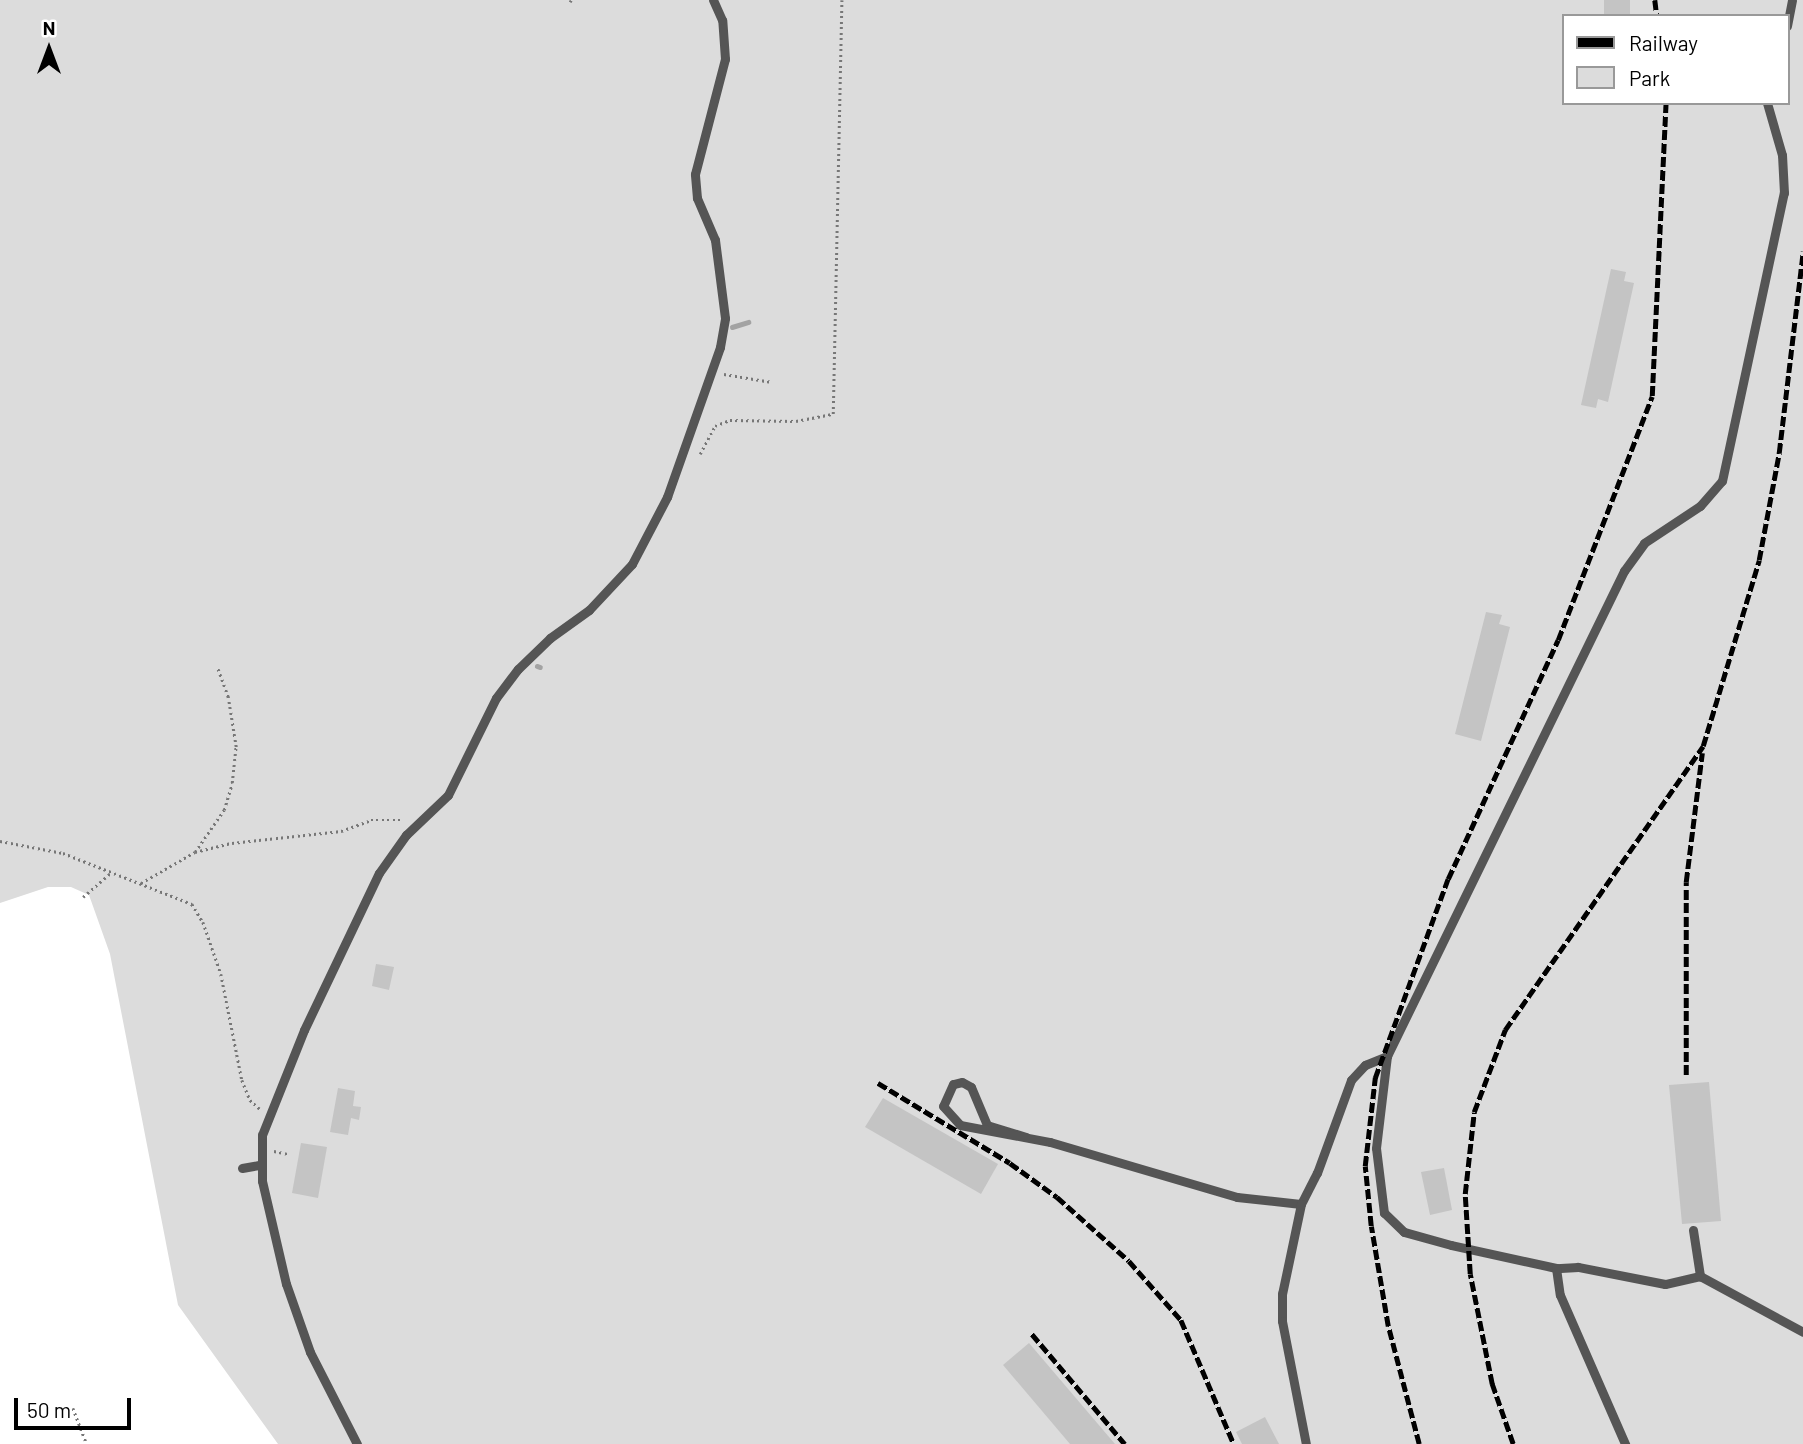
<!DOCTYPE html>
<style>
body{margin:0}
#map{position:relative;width:1803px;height:1444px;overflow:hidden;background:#fff;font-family:Barlow,sans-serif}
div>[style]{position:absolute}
.green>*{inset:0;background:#dcdcdc}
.stream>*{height:4.5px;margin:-2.25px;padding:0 2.25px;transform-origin:2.25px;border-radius:2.25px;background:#a3a3a3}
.building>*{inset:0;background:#c4c4c4}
.path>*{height:2.5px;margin-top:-1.25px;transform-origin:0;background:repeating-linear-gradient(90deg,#777 0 2px,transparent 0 5.5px)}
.service>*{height:9px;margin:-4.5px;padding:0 4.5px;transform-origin:4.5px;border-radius:4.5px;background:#555}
.rail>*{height:4.5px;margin-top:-2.25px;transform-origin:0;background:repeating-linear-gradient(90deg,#000 0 10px,transparent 0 13.5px)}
span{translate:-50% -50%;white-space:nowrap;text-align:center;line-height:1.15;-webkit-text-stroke:5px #fff;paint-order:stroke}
.legend{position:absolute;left:1562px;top:14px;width:228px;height:91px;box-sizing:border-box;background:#fff;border:2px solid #999;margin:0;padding:9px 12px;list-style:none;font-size:21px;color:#000}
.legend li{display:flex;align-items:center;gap:14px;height:35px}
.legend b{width:35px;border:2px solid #999}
.north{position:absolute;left:14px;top:14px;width:70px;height:70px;-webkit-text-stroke:5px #fff;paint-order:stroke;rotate:0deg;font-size:19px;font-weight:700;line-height:28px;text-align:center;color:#000}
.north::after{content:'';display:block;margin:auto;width:24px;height:32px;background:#000;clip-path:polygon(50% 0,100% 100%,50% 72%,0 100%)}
.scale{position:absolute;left:14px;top:1398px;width:117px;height:32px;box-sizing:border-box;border:4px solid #000;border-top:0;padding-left:9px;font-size:21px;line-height:24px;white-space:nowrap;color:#000;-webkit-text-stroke:5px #fff;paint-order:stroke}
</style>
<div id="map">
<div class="green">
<div style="clip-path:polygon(evenodd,0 0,1803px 0,1803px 1444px,278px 1444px,178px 1305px,110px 954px,89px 895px,71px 887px,48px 887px,0 903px,0 0,1563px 16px,1787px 16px,1787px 103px,1563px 103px,1563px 16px)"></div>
</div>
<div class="stream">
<div style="left:732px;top:327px;width:17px;rotate:-17deg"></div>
<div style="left:537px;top:666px;width:3px;rotate:18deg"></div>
</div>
<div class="building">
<div style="clip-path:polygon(1604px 0,1630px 0,1630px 16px,1604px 16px)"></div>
<div style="clip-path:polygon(1611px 269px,1626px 272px,1624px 281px,1634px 283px,1608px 402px,1598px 399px,1596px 408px,1581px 405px)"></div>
<div style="clip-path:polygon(1486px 612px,1502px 615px,1499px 624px,1510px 627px,1481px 741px,1455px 734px)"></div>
<div style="clip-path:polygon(376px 964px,394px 967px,389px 990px,372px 986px)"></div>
<div style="clip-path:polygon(1709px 1082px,1721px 1221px,1682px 1224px,1669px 1085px)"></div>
<div style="clip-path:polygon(338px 1088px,355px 1091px,353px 1106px,361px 1107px,359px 1120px,351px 1118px,348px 1135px,330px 1132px)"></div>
<div style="clip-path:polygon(883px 1098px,998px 1164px,981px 1194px,865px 1127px)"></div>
<div style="clip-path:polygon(301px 1143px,327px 1147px,318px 1198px,292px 1193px)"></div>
<div style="clip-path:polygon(1444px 1168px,1452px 1210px,1430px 1215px,1421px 1172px)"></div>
<div style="clip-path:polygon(1029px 1343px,1115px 1444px,1070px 1444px,1003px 1365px)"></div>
<div style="clip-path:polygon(1265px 1417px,1279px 1444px,1242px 1444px,1236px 1432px)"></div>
</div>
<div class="path">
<div style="left:570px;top:2px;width:2px;rotate:-63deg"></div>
<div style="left:724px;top:374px;width:49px;rotate:9.5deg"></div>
<div style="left:700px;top:454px;width:32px;rotate:-62deg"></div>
<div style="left:715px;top:426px;width:16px;rotate:-22deg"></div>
<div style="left:730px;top:420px;width:66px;rotate:0.9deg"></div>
<div style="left:796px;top:421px;width:38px;rotate:-11deg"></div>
<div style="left:833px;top:414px;width:414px;rotate:-88.8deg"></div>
<div style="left:0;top:841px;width:64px;rotate:10.8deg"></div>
<div style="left:63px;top:853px;width:139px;rotate:21.6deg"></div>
<div style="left:192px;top:904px;width:21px;rotate:59deg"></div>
<div style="left:203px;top:922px;width:55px;rotate:70.9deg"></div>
<div style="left:221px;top:974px;width:108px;rotate:78.8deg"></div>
<div style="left:242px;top:1080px;width:22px;rotate:68deg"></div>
<div style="left:250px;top:1100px;width:13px;rotate:42deg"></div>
<div style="left:195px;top:852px;width:51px;rotate:-55.4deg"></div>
<div style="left:224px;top:810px;width:28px;rotate:-73deg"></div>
<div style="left:232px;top:783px;width:36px;rotate:-84deg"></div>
<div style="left:236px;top:747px;width:51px;rotate:-99.1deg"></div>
<div style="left:228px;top:697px;width:32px;rotate:-110deg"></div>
<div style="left:141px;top:883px;width:62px;rotate:-29.9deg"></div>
<div style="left:195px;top:852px;width:38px;rotate:-14deg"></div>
<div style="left:232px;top:843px;width:110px;rotate:-6.3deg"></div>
<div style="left:341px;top:831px;width:32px;rotate:-20deg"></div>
<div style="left:371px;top:820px;width:33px"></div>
<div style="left:83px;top:897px;width:37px;rotate:-41deg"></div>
<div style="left:274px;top:1151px;width:14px;rotate:12deg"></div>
<div style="left:73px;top:1408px;width:39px;rotate:69deg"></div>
</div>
<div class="service">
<div style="left:1787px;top:26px;width:26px;rotate:-79deg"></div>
<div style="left:1026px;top:1137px;width:41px;rotate:-162.9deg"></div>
<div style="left:987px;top:1125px;width:41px;rotate:-112.8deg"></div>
<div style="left:971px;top:1087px;width:10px;rotate:-151deg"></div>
<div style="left:962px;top:1082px;width:9px;rotate:167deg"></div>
<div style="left:953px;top:1084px;width:24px;rotate:114deg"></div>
<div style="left:943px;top:1106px;width:25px;rotate:48deg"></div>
<div style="left:960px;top:1125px;width:92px;rotate:10.7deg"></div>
<div style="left:1050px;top:1142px;width:195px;rotate:16.4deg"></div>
<div style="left:1237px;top:1197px;width:64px;rotate:6.2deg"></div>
<div style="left:1301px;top:1204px;width:35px;rotate:-63deg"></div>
<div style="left:1317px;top:1173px;width:99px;rotate:-69.9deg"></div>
<div style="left:1351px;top:1080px;width:21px;rotate:-47deg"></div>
<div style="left:1365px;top:1065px;width:24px;rotate:-22deg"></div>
<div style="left:242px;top:1168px;width:17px;rotate:-10deg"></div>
<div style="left:1301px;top:1204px;width:92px;rotate:101.9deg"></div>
<div style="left:1282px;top:1294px;width:27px;rotate:90deg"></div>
<div style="left:1282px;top:1321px;width:125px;rotate:79deg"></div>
<div style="left:1693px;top:1230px;width:47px;rotate:81.3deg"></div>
<div style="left:1700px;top:1276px;width:36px;rotate:167deg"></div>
<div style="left:1665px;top:1284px;width:89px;rotate:-168.9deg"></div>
<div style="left:1578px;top:1267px;width:22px;rotate:177deg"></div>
<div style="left:1556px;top:1268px;width:107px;rotate:-167.6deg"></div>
<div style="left:1451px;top:1245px;width:49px;rotate:-164.5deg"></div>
<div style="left:1404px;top:1232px;width:28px;rotate:-136deg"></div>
<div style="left:1384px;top:1213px;width:65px;rotate:-97deg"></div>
<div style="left:1376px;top:1148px;width:93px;rotate:-83.2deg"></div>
<div style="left:1387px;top:1056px;width:540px;rotate:-63.96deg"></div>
<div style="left:1624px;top:571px;width:34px;rotate:-54deg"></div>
<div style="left:1644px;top:543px;width:67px;rotate:-33.5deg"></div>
<div style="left:1700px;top:506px;width:33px;rotate:-49deg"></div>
<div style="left:1722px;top:481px;width:295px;rotate:-77.9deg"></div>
<div style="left:1784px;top:193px;width:38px;rotate:-93deg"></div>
<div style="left:1782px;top:155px;width:54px;rotate:-106.1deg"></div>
<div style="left:1556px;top:1268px;width:27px;rotate:82deg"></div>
<div style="left:1560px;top:1295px;width:163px;rotate:66.4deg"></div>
<div style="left:1700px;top:1276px;width:117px;rotate:28.5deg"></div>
<div style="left:357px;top:1444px;width:103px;rotate:-117.1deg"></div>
<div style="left:310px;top:1352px;width:72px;rotate:-109.4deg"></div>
<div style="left:286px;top:1284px;width:106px;rotate:-103.1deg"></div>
<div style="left:262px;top:1181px;width:46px;rotate:-90deg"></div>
<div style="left:262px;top:1135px;width:113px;rotate:-68.2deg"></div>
<div style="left:304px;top:1030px;width:174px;rotate:-64.5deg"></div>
<div style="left:379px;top:873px;width:47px;rotate:-54.6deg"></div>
<div style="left:406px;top:835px;width:58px;rotate:-43.6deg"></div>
<div style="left:448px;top:795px;width:108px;rotate:-63.7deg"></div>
<div style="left:496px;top:698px;width:36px;rotate:-53deg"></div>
<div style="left:518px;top:669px;width:45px;rotate:-44.1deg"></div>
<div style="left:550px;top:638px;width:48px;rotate:-35.7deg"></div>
<div style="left:589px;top:610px;width:63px;rotate:-46.9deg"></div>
<div style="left:632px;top:564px;width:76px;rotate:-62.4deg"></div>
<div style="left:667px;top:497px;width:159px;rotate:-70.5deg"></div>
<div style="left:720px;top:347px;width:29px;rotate:-80deg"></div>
<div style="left:725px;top:318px;width:79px;rotate:-97.3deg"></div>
<div style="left:715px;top:240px;width:46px;rotate:-113.2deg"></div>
<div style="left:697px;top:198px;width:24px;rotate:-95deg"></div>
<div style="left:695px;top:174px;width:119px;rotate:-75.4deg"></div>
<div style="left:725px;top:59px;width:39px;rotate:-94deg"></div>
<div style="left:722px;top:20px;width:22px;rotate:-114deg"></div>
</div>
<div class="rail">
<div style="left:1655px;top:0;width:16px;rotate:83deg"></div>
<div style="left:1686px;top:1075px;width:193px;rotate:-90deg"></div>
<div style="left:1686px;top:882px;width:130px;rotate:-82.9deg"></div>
<div style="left:878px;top:1083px;width:154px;rotate:31.2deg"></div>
<div style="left:1010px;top:1163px;width:58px;rotate:35.9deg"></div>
<div style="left:1057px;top:1197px;width:96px;rotate:41.6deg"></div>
<div style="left:1129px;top:1261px;width:79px;rotate:48.6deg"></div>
<div style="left:1181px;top:1320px;width:135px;rotate:66.9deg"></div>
<div style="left:1032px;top:1334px;width:144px;rotate:49.8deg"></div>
<div style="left:1419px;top:1444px;width:122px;rotate:-104.7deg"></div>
<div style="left:1388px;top:1326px;width:101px;rotate:-99.6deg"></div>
<div style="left:1371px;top:1226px;width:60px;rotate:-95.7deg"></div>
<div style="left:1365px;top:1166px;width:89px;rotate:-83.5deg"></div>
<div style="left:1375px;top:1078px;width:212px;rotate:-69.9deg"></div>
<div style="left:1448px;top:879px;width:263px;rotate:-65.3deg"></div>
<div style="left:1558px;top:640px;width:261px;rotate:-68.9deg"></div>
<div style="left:1652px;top:396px;width:293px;rotate:-87.3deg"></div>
<div style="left:1513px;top:1444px;width:64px;rotate:-109.3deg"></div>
<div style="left:1492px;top:1384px;width:112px;rotate:-101.3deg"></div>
<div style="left:1470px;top:1274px;width:80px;rotate:-93.6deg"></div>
<div style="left:1465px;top:1194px;width:82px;rotate:-83.7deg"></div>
<div style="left:1474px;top:1112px;width:88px;rotate:-69.3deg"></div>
<div style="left:1505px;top:1030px;width:346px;rotate:-55.1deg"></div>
<div style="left:1703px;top:746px;width:194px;rotate:-73.2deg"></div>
<div style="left:1759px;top:560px;width:109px;rotate:-79.4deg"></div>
<div style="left:1779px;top:453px;width:203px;rotate:-83.2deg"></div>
</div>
<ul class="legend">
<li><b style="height:9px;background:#000"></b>Railway</li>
<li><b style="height:19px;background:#dcdcdc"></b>Park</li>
</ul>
<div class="north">N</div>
<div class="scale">50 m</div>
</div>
